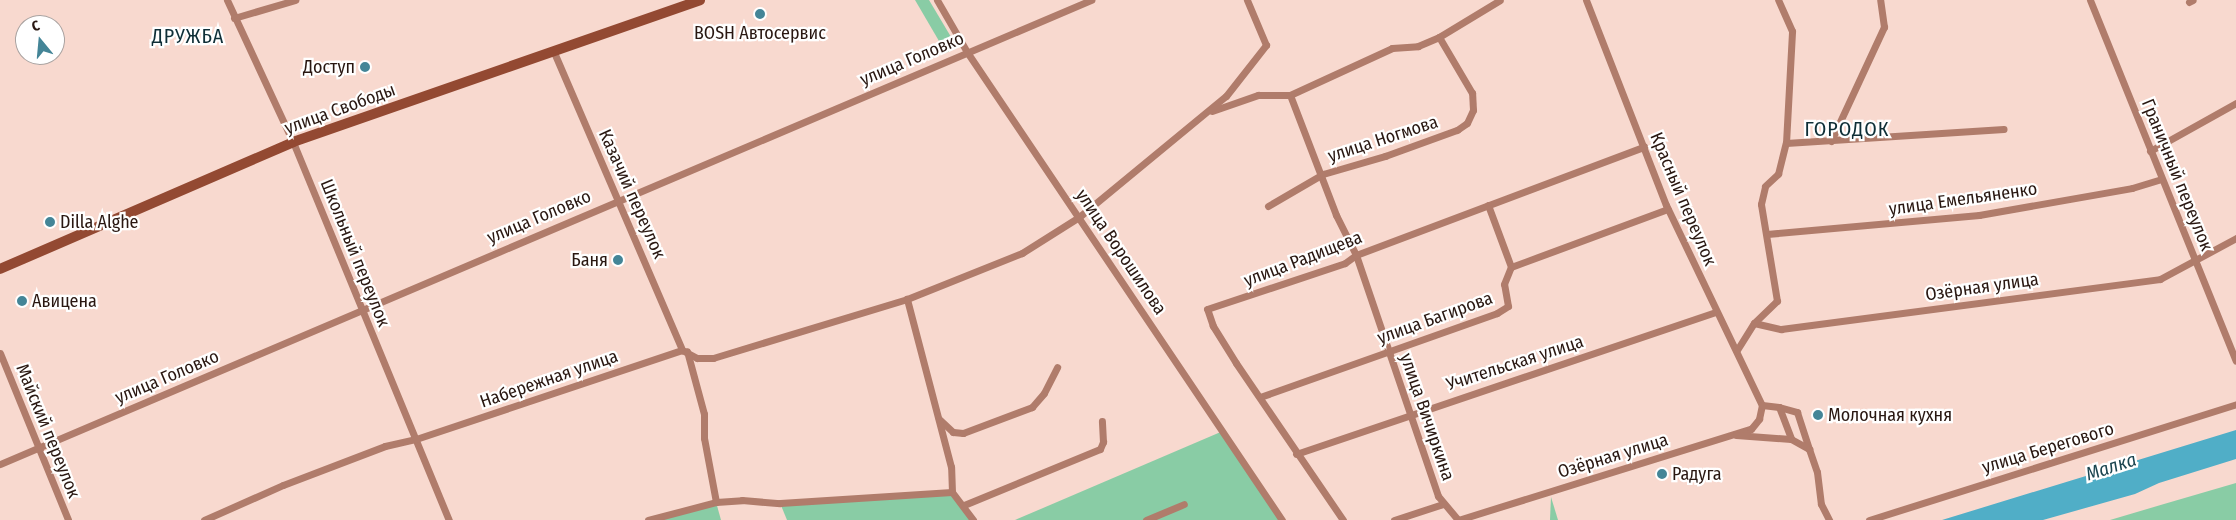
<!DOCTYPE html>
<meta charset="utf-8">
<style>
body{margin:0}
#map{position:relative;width:2236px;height:520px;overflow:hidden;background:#f8d9cf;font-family:"Fira Sans Condensed",sans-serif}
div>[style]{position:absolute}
.green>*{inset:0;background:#89cca5}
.water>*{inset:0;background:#50aec7}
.street>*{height:7px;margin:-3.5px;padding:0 3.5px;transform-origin:3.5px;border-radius:3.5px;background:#b07c6b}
.secondary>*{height:10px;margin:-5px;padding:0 5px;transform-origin:5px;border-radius:5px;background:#934932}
.dots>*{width:14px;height:14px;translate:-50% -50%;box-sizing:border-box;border:2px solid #fff;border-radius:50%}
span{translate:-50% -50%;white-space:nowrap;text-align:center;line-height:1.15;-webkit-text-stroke:4.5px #fff;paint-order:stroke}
.poi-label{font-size:18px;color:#291711}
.right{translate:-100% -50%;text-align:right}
.left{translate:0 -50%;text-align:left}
.street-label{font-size:18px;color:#291711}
.water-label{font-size:19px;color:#1b4550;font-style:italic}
.quarter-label{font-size:20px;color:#0f2f37;letter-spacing:1px}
.north{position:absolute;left:15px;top:15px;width:50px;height:50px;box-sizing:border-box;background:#fff;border:1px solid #a9a2a0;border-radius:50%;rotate:343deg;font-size:14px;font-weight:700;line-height:20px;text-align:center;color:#291711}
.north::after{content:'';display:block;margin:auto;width:18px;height:22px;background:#448597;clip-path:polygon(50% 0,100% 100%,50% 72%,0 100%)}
</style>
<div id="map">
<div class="green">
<div style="clip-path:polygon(915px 0,929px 0,957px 47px,946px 53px)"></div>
<div style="clip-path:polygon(1223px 431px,1282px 520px,1015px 520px)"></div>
<div style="clip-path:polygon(2236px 483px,2236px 520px,2110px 520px,2164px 504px)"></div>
<div style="clip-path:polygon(952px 492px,973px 520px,787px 520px,780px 503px)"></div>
<div style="clip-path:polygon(1551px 497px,1558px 520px,1550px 520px)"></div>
<div style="clip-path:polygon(716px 502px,721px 520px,648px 520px)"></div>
</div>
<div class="water">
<div style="clip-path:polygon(2236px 430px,2236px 459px,2159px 483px,2135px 494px,2043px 520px,1942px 520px)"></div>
</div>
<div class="street">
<div style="left:227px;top:0;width:157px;rotate:65.1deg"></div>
<div style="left:293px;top:142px;width:409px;rotate:67.6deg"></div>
<div style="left:937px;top:0;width:60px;rotate:60deg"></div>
<div style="left:967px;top:52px;width:564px;rotate:56.06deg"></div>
<div style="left:1586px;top:0;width:220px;rotate:68.7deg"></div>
<div style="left:1666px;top:205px;width:222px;rotate:64.4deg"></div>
<div style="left:2090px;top:0;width:389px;rotate:68deg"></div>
<div style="left:2189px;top:2px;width:4px;rotate:-27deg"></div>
<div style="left:234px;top:18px;width:64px;rotate:-16.4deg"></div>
<div style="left:553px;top:50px;width:327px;rotate:66.7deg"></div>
<div style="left:1290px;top:95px;width:129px;rotate:69deg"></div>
<div style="left:1336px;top:215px;width:45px;rotate:63.4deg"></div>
<div style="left:1356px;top:255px;width:255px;rotate:71.2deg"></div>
<div style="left:1438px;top:496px;width:31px;rotate:50deg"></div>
<div style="left:1458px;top:520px;width:307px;rotate:-17.3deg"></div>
<div style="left:1751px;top:429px;width:13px;rotate:-51deg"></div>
<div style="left:1759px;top:419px;width:14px;rotate:-78deg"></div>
<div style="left:1212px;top:111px;width:49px;rotate:-19.2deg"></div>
<div style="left:1258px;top:95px;width:32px"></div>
<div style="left:1290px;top:95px;width:112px;rotate:-24.7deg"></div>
<div style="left:1392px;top:48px;width:26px;rotate:-4deg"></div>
<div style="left:1418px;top:46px;width:23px;rotate:-23deg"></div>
<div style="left:1439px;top:37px;width:71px;rotate:-31.2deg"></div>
<div style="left:1831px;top:141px;width:126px;rotate:-65.1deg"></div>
<div style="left:1884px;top:27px;width:27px;rotate:-98deg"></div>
<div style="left:1786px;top:143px;width:218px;rotate:-3.7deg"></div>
<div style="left:2150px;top:151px;width:98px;rotate:-29.2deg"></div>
<div style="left:1488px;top:205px;width:66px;rotate:69.6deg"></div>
<div style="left:1268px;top:206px;width:64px;rotate:-30.2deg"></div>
<div style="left:1323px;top:174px;width:65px;rotate:-16.2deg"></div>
<div style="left:1385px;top:156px;width:77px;rotate:-19.9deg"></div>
<div style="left:1457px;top:130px;width:12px;rotate:-35deg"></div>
<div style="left:1467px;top:123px;width:14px;rotate:-65deg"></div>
<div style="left:1473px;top:110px;width:17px;rotate:-93deg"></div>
<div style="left:1472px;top:93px;width:65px;rotate:-120.5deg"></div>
<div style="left:1767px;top:234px;width:213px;rotate:-5.1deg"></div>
<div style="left:1979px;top:215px;width:155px;rotate:-10deg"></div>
<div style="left:2132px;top:188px;width:30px;rotate:-17deg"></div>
<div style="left:1754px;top:323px;width:28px;rotate:13deg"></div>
<div style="left:1781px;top:329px;width:382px;rotate:-7.5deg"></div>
<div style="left:2160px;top:279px;width:86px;rotate:-28.3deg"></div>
<div style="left:1737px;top:350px;width:32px;rotate:-58deg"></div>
<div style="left:1754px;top:323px;width:32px;rotate:-44deg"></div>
<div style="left:1777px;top:301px;width:98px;rotate:-99.4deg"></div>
<div style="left:1761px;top:204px;width:18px;rotate:-77deg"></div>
<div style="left:1765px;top:186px;width:18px;rotate:-43deg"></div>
<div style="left:1778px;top:174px;width:32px;rotate:-76deg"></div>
<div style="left:1786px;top:143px;width:112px;rotate:-86.9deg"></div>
<div style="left:1792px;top:31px;width:34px;rotate:-114deg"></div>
<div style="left:0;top:353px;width:180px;rotate:67.8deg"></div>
<div style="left:1260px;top:397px;width:251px;rotate:-19.5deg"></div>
<div style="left:1497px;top:313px;width:13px;rotate:-32deg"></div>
<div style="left:1508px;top:306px;width:22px;rotate:-100deg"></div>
<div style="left:1504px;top:284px;width:18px;rotate:-68deg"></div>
<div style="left:1511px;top:267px;width:167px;rotate:-20.3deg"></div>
<div style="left:1762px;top:405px;width:17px;rotate:7deg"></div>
<div style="left:1779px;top:407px;width:34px;rotate:69deg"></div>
<div style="left:1779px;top:407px;width:19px;rotate:16deg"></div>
<div style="left:1797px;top:412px;width:39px;rotate:72deg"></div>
<div style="left:939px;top:419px;width:19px;rotate:43deg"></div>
<div style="left:953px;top:432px;width:10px;rotate:6deg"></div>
<div style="left:963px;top:433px;width:74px;rotate:-20.6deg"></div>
<div style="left:1032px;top:407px;width:18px;rotate:-49deg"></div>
<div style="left:1044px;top:393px;width:29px;rotate:-63deg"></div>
<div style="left:1736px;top:435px;width:55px;rotate:4.2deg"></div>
<div style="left:1791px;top:439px;width:21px;rotate:29deg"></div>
<div style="left:1809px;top:449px;width:24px;rotate:71deg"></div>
<div style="left:1817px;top:472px;width:32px;rotate:83deg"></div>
<div style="left:1821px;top:504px;width:18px;rotate:63deg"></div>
<div style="left:1296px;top:454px;width:443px;rotate:-18.7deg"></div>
<div style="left:0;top:464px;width:1186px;rotate:-23.04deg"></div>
<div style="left:952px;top:492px;width:35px;rotate:53deg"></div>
<div style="left:716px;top:502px;width:26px;rotate:-4deg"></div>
<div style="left:742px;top:500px;width:38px;rotate:5deg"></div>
<div style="left:780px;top:503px;width:172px;rotate:-3.7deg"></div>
<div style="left:952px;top:492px;width:25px;rotate:-92deg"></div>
<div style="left:951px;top:467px;width:174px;rotate:-104.7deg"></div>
<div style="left:964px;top:505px;width:147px;rotate:-22.4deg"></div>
<div style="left:1100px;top:449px;width:8px;rotate:-67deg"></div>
<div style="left:1103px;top:442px;width:21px;rotate:-93deg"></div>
<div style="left:204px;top:520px;width:86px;rotate:-23.9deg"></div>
<div style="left:283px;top:485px;width:109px;rotate:-20.9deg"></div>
<div style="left:385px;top:446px;width:32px;rotate:-13deg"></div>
<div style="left:416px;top:439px;width:280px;rotate:-18.5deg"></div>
<div style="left:682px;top:350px;width:17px;rotate:28deg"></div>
<div style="left:697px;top:358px;width:16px"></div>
<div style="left:713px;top:358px;width:203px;rotate:-16.9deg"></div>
<div style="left:907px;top:299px;width:124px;rotate:-21.8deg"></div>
<div style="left:1022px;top:253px;width:67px;rotate:-32.3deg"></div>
<div style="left:1079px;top:217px;width:190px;rotate:-39.5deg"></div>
<div style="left:1226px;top:96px;width:65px;rotate:-51.9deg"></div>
<div style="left:1266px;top:45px;width:49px;rotate:-112.9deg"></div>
<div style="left:648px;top:520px;width:70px;rotate:-14.8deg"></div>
<div style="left:716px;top:502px;width:65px;rotate:-100.6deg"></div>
<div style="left:704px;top:438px;width:24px;rotate:-90deg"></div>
<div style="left:704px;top:414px;width:65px;rotate:-105.1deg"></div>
<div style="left:1146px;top:520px;width:41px;rotate:-22.8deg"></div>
<div style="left:1343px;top:520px;width:190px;rotate:-124.3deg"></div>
<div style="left:1236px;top:363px;width:44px;rotate:-121.9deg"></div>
<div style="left:1213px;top:326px;width:18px;rotate:-109deg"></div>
<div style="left:1207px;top:309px;width:145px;rotate:-18.4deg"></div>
<div style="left:1345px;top:263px;width:14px;rotate:-36deg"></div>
<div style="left:1356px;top:255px;width:308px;rotate:-20.6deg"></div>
<div style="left:1394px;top:520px;width:52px;rotate:-18.1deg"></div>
<div style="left:1869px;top:520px;width:385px;rotate:-17.5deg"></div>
</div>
<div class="secondary">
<div style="left:0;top:269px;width:319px;rotate:-23.4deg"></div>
<div style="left:293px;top:142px;width:431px;rotate:-19.2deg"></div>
</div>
<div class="dots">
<div style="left:760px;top:14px;background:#448597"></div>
<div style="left:365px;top:67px;background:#448597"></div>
<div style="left:50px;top:222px;background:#448597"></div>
<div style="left:618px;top:260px;background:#448597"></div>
<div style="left:22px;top:301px;background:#448597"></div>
<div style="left:1818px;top:415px;background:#448597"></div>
<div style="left:1662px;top:474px;background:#448597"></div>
</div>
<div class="poi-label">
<span style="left:760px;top:33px">BOSH Автосервис</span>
<span class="right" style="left:355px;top:67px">Доступ</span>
<span class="left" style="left:60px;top:222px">Dilla Alghe</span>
<span class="right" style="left:608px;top:260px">Баня</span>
<span class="left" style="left:32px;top:301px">Авицена</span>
<span class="left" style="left:1828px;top:415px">Молочная кухня</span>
<span class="left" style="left:1672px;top:474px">Радуга</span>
</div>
<div class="street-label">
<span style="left:912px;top:59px;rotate:-23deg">улица Головко</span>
<span style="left:340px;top:109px;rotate:-20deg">улица Свободы</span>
<span style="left:1383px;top:139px;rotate:-18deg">улица Ногмова</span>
<span style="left:2177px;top:175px;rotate:68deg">Граничный переулок</span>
<span style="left:632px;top:194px;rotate:66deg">Казачий переулок</span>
<span style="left:1683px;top:199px;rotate:67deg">Красный переулок</span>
<span style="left:1963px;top:199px;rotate:-8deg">улица Емельяненко</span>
<span style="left:539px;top:217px;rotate:-23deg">улица Головко</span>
<span style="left:1121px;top:252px;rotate:56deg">улица Ворошилова</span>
<span style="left:355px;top:253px;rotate:68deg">Школьный переулок</span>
<span style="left:1303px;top:259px;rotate:-21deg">улица Радищева</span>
<span style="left:1982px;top:287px;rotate:-8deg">Озёрная улица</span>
<span style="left:1435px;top:318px;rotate:-20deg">улица Багирова</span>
<span style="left:1515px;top:363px;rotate:-18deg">Учительская улица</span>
<span style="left:167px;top:377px;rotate:-23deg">улица Головко</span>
<span style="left:549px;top:379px;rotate:-19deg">Набережная улица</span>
<span style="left:1427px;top:417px;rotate:71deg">улица Вичиркина</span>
<span style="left:48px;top:431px;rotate:68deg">Майский переулок</span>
<span style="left:2048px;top:448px;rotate:-17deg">улица Берегового</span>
<span style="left:1613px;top:456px;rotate:-17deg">Озёрная улица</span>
</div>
<div class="water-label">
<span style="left:2111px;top:467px;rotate:-18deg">Малка</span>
</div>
<div class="quarter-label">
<span style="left:188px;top:36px">ДРУЖБА</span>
<span style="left:1847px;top:129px">ГОРОДОК</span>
</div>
<div class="north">С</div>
</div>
